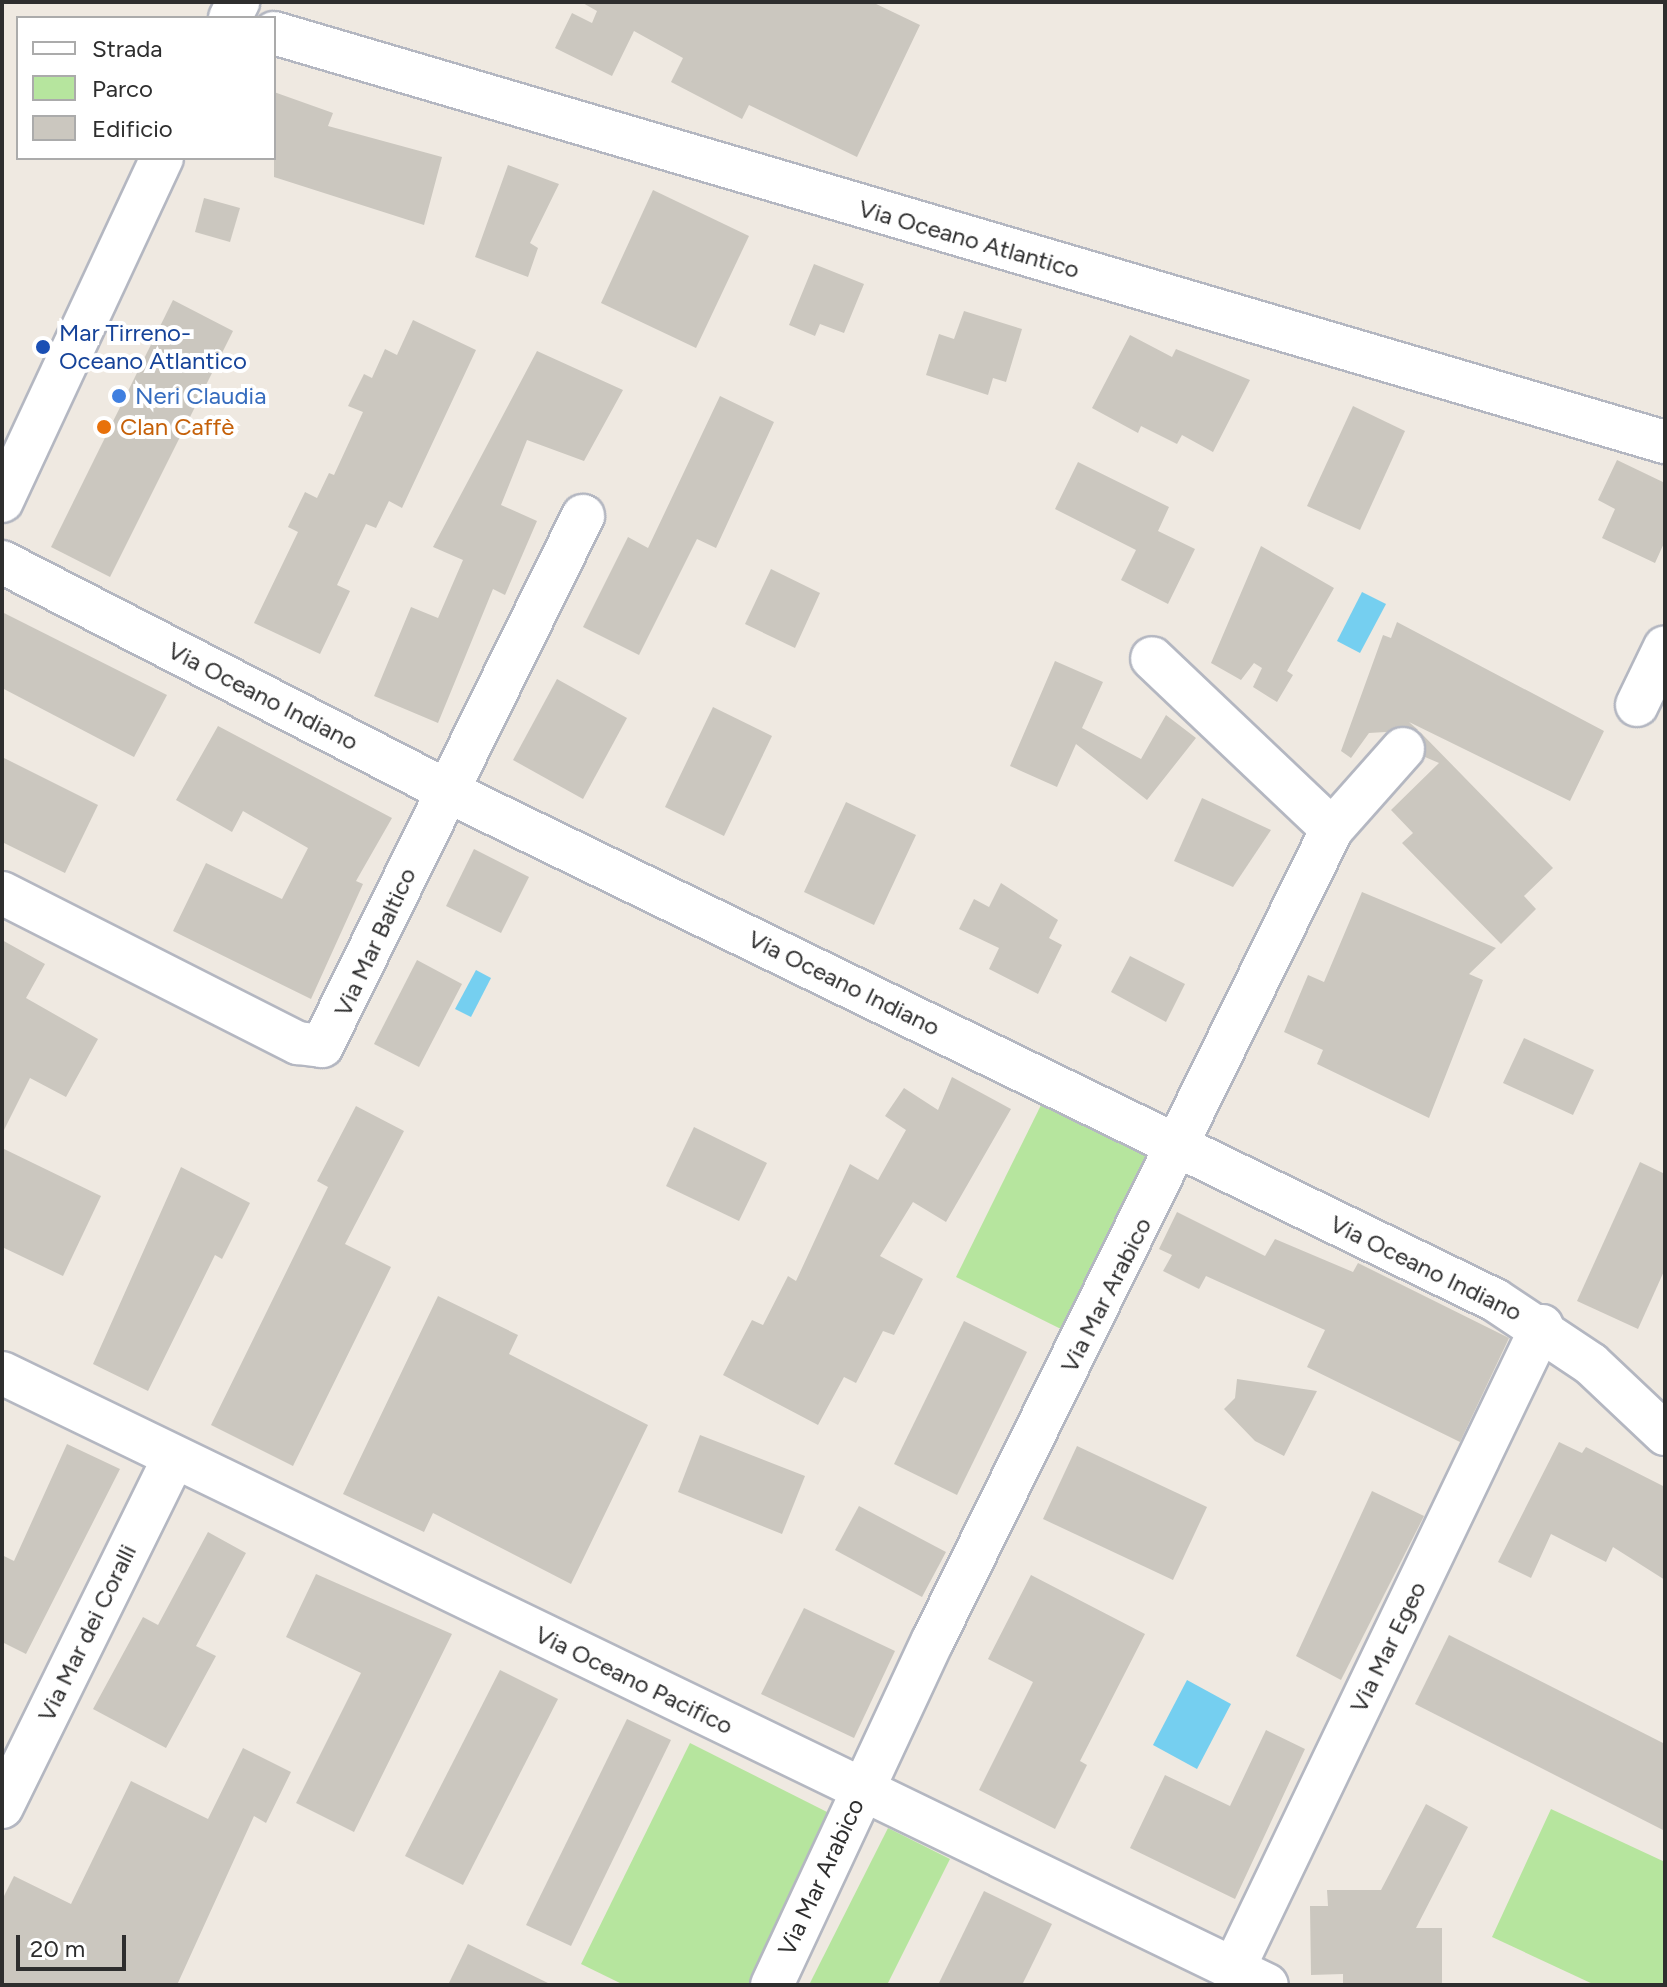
<!DOCTYPE html>
<meta charset="utf-8">
<style>
body{margin:0}
#map{position:relative;width:1667px;height:1987px;overflow:hidden;background:#efe9e1;font-family:Figtree,sans-serif}
div>[style]{position:absolute}
.green>*{inset:0;background:#b6e59e}
.water>*{inset:0;background:#75cff0}
.building>*{inset:0;background:#cbc7bf}
.roads{filter:drop-shadow(2px 0 #b4b7c1) drop-shadow(-2px 0 #b4b7c1) drop-shadow(0 2px #b4b7c1) drop-shadow(0 -2px #b4b7c1)}
.minor>*{height:42px;margin:-21px;padding:0 21px;transform-origin:21px;border-radius:21px;background:#fff}
.dots>*{width:22px;height:22px;translate:-50% -50%;box-sizing:border-box;border:4px solid #fff;border-radius:50%}
span{translate:-50% -50%;white-space:nowrap;text-align:center;line-height:1.15;-webkit-text-stroke:8px #fff;paint-order:stroke}
.street-label{font-size:24px;color:#2e2e2e}
.transit-label{font-size:24px;color:#164399}
.left{translate:0 -50%;text-align:left}
.shop-label{font-size:24px;color:#366cbe}
.food-label{font-size:24px;color:#c56008}
.frame{position:absolute;inset:0;border:4px solid #2e2e2e;pointer-events:none}
.legend{position:absolute;left:16px;top:16px;width:260px;height:144px;box-sizing:border-box;background:#fff;border:2px solid #ababab;margin:0;padding:10px 14px;list-style:none;font-size:24px;color:#2e2e2e}
.legend li{display:flex;align-items:center;gap:16px;height:40px}
.legend b{width:40px;border:2px solid #ababab}
.scale{position:absolute;left:16px;top:1935px;width:110px;height:36px;box-sizing:border-box;border:4px solid #2e2e2e;border-top:0;padding-left:10px;font-size:24px;line-height:28px;white-space:nowrap;color:#2e2e2e;-webkit-text-stroke:6px #fff;paint-order:stroke}
</style>
<div id="map">
<div class="green">
<div style="clip-path:polygon(1045px 1097px,1156px 1152px,1067px 1332px,956px 1277px)"></div>
<div style="clip-path:polygon(690px 1743px,835px 1816px,751px 1985px,624px 1985px,581px 1964px)"></div>
<div style="clip-path:polygon(1551px 1809px,1665px 1862px,1665px 1985px,1595px 1985px,1492px 1937px)"></div>
<div style="clip-path:polygon(888px 1828px,950px 1859px,887px 1985px,809px 1985px)"></div>
</div>
<div class="water">
<div style="clip-path:polygon(1362px 592px,1386px 604px,1360px 653px,1337px 641px)"></div>
<div style="clip-path:polygon(476px 970px,491px 978px,471px 1017px,455px 1009px)"></div>
<div style="clip-path:polygon(1187px 1680px,1231px 1704px,1197px 1769px,1153px 1745px)"></div>
</div>
<div class="building">
<div style="clip-path:polygon(581px 2px,872px 2px,920px 25px,857px 157px,749px 105px,742px 119px,671px 82px,683px 58px,634px 31px,612px 76px,555px 48px,572px 13px,592px 23px,597px 11px)"></div>
<div style="clip-path:polygon(274px 92px,333px 113px,328px 126px,442px 157px,424px 225px,274px 177px)"></div>
<div style="clip-path:polygon(508px 165px,559px 184px,530px 243px,538px 248px,528px 277px,475px 257px)"></div>
<div style="clip-path:polygon(653px 190px,749px 236px,696px 348px,601px 303px)"></div>
<div style="clip-path:polygon(204px 198px,240px 208px,230px 242px,195px 232px)"></div>
<div style="clip-path:polygon(814px 264px,864px 284px,844px 333px,820px 324px,815px 336px,789px 325px)"></div>
<div style="clip-path:polygon(173px 300px,233px 331px,110px 577px,51px 547px)"></div>
<div style="clip-path:polygon(964px 311px,1022px 329px,1006px 382px,993px 378px,988px 395px,926px 375px,939px 334px,954px 339px)"></div>
<div style="clip-path:polygon(413px 320px,476px 350px,402px 508px,389px 501px,376px 528px,366px 524px,337px 585px,350px 591px,320px 654px,254px 623px,298px 532px,288px 527px,305px 492px,317px 498px,329px 473px,334px 475px,363px 412px,348px 406px,364px 374px,372px 378px,385px 349px,397px 355px)"></div>
<div style="clip-path:polygon(1130px 335px,1172px 357px,1176px 349px,1250px 380px,1213px 452px,1182px 435px,1177px 444px,1141px 426px,1138px 433px,1092px 408px)"></div>
<div style="clip-path:polygon(537px 351px,623px 390px,584px 461px,527px 440px,501px 505px,537px 521px,505px 595px,493px 589px,438px 723px,374px 696px,411px 607px,438px 618px,463px 560px,433px 547px)"></div>
<div style="clip-path:polygon(720px 396px,774px 422px,716px 548px,697px 539px,639px 655px,583px 627px,628px 537px,648px 548px)"></div>
<div style="clip-path:polygon(1353px 406px,1405px 431px,1360px 530px,1307px 506px)"></div>
<div style="clip-path:polygon(1617px 460px,1665px 483px,1665px 541px,1655px 563px,1602px 538px,1615px 509px,1598px 500px)"></div>
<div style="clip-path:polygon(1078px 462px,1169px 507px,1158px 531px,1195px 549px,1168px 604px,1121px 580px,1136px 550px,1055px 509px)"></div>
<div style="clip-path:polygon(1261px 546px,1334px 588px,1287px 671px,1293px 675px,1277px 702px,1253px 687px,1262px 668px,1254px 663px,1241px 680px,1211px 663px)"></div>
<div style="clip-path:polygon(771px 569px,820px 593px,795px 648px,745px 624px)"></div>
<div style="clip-path:polygon(2px 612px,167px 695px,134px 757px,2px 688px)"></div>
<div style="clip-path:polygon(1397px 622px,1604px 731px,1570px 801px,1409px 722px,1418px 730px,1369px 733px,1351px 758px,1341px 751px,1383px 635px,1391px 638px)"></div>
<div style="clip-path:polygon(1055px 661px,1103px 682px,1082px 728px,1141px 759px,1166px 715px,1196px 738px,1147px 800px,1076px 744px,1057px 787px,1010px 766px)"></div>
<div style="clip-path:polygon(557px 679px,627px 718px,583px 799px,513px 760px)"></div>
<div style="clip-path:polygon(713px 707px,772px 736px,724px 836px,665px 807px)"></div>
<div style="clip-path:polygon(218px 726px,392px 818px,356px 881px,363px 884px,311px 999px,173px 931px,206px 863px,282px 899px,308px 848px,243px 811px,232px 832px,176px 800px)"></div>
<div style="clip-path:polygon(1420px 732px,1553px 868px,1524px 896px,1536px 909px,1501px 944px,1402px 843px,1413px 833px,1391px 810px,1439px 763px,1425px 757px)"></div>
<div style="clip-path:polygon(2px 757px,98px 805px,65px 873px,2px 842px)"></div>
<div style="clip-path:polygon(1202px 798px,1271px 830px,1233px 887px,1174px 861px)"></div>
<div style="clip-path:polygon(846px 802px,916px 835px,874px 925px,804px 892px)"></div>
<div style="clip-path:polygon(474px 849px,529px 877px,501px 933px,446px 906px)"></div>
<div style="clip-path:polygon(1001px 883px,1058px 920px,1049px 938px,1062px 945px,1038px 994px,989px 969px,999px 948px,959px 929px,974px 899px,989px 907px)"></div>
<div style="clip-path:polygon(1362px 892px,1496px 948px,1469px 974px,1483px 980px,1429px 1118px,1317px 1064px,1323px 1050px,1284px 1032px,1308px 975px,1324px 982px)"></div>
<div style="clip-path:polygon(2px 940px,45px 964px,26px 998px,98px 1039px,66px 1097px,30px 1078px,2px 1134px)"></div>
<div style="clip-path:polygon(1130px 956px,1185px 984px,1166px 1022px,1111px 992px)"></div>
<div style="clip-path:polygon(417px 960px,462px 984px,419px 1067px,374px 1044px)"></div>
<div style="clip-path:polygon(1524px 1038px,1594px 1070px,1573px 1115px,1503px 1083px)"></div>
<div style="clip-path:polygon(952px 1077px,1011px 1109px,946px 1222px,913px 1202px,880px 1256px,923px 1279px,894px 1335px,883px 1331px,856px 1383px,844px 1377px,818px 1425px,723px 1375px,752px 1320px,763px 1325px,788px 1276px,796px 1281px,850px 1164px,878px 1180px,906px 1130px,885px 1116px,904px 1088px,938px 1110px)"></div>
<div style="clip-path:polygon(356px 1106px,404px 1131px,345px 1244px,391px 1267px,293px 1466px,211px 1425px,328px 1187px,317px 1181px)"></div>
<div style="clip-path:polygon(694px 1127px,767px 1163px,739px 1221px,666px 1186px)"></div>
<div style="clip-path:polygon(2px 1148px,101px 1196px,63px 1276px,2px 1247px)"></div>
<div style="clip-path:polygon(1640px 1162px,1665px 1174px,1665px 1269px,1638px 1329px,1577px 1301px)"></div>
<div style="clip-path:polygon(181px 1167px,250px 1203px,222px 1259px,215px 1255px,148px 1391px,93px 1364px)"></div>
<div style="clip-path:polygon(1177px 1212px,1265px 1256px,1275px 1239px,1353px 1272px,1358px 1263px,1509px 1338px,1460px 1442px,1307px 1367px,1325px 1330px,1206px 1276px,1199px 1289px,1163px 1271px,1172px 1255px,1159px 1249px)"></div>
<div style="clip-path:polygon(438px 1296px,518px 1335px,509px 1354px,648px 1425px,571px 1584px,433px 1513px,424px 1532px,343px 1494px)"></div>
<div style="clip-path:polygon(964px 1321px,1027px 1352px,957px 1495px,894px 1464px)"></div>
<div style="clip-path:polygon(1237px 1379px,1317px 1391px,1284px 1456px,1255px 1441px,1224px 1409px,1235px 1398px)"></div>
<div style="clip-path:polygon(700px 1435px,805px 1476px,782px 1534px,678px 1492px)"></div>
<div style="clip-path:polygon(1559px 1442px,1582px 1453px,1586px 1447px,1665px 1487px,1665px 1580px,1613px 1547px,1606px 1562px,1551px 1534px,1531px 1578px,1498px 1562px)"></div>
<div style="clip-path:polygon(67px 1444px,120px 1469px,26px 1654px,2px 1642px,2px 1555px,14px 1561px)"></div>
<div style="clip-path:polygon(1077px 1446px,1207px 1507px,1173px 1580px,1043px 1519px)"></div>
<div style="clip-path:polygon(1372px 1491px,1424px 1516px,1341px 1680px,1296px 1656px)"></div>
<div style="clip-path:polygon(859px 1506px,946px 1552px,922px 1597px,835px 1550px)"></div>
<div style="clip-path:polygon(208px 1532px,246px 1553px,196px 1646px,216px 1656px,166px 1748px,93px 1709px,143px 1617px,158px 1625px)"></div>
<div style="clip-path:polygon(316px 1574px,452px 1634px,354px 1832px,296px 1803px,361px 1673px,286px 1637px)"></div>
<div style="clip-path:polygon(1031px 1575px,1145px 1634px,1080px 1761px,1087px 1765px,1055px 1829px,979px 1790px,1033px 1682px,988px 1659px)"></div>
<div style="clip-path:polygon(804px 1608px,895px 1651px,854px 1738px,761px 1694px)"></div>
<div style="clip-path:polygon(1449px 1635px,1665px 1744px,1665px 1831px,1415px 1704px)"></div>
<div style="clip-path:polygon(500px 1670px,558px 1699px,463px 1885px,405px 1856px)"></div>
<div style="clip-path:polygon(627px 1719px,671px 1740px,571px 1946px,526px 1925px)"></div>
<div style="clip-path:polygon(1266px 1730px,1305px 1749px,1235px 1899px,1130px 1848px,1165px 1775px,1230px 1806px)"></div>
<div style="clip-path:polygon(243px 1748px,291px 1772px,266px 1823px,254px 1816px,177px 1985px,2px 1985px,2px 1900px,14px 1876px,71px 1904px,131px 1781px,208px 1819px)"></div>
<div style="clip-path:polygon(1426px 1804px,1468px 1827px,1416px 1928px,1442px 1928px,1442px 1985px,1343px 1985px,1343px 1974px,1311px 1975px,1310px 1906px,1328px 1906px,1327px 1890px,1381px 1890px)"></div>
<div style="clip-path:polygon(984px 1891px,1052px 1924px,1022px 1985px,938px 1985px)"></div>
<div style="clip-path:polygon(468px 1944px,552px 1985px,448px 1985px)"></div>
</div>
<div class="roads">
<div class="minor">
<div style="left:230px;top:18px;width:18px;rotate:-63deg"></div>
<div style="left:274px;top:33px;width:1450px;rotate:16.39deg"></div>
<div style="left:2px;top:501px;width:378px;rotate:-65deg"></div>
<div style="left:2px;top:562px;width:498px;rotate:27.2deg"></div>
<div style="left:445px;top:790px;width:1167px;rotate:25.91deg"></div>
<div style="left:1495px;top:1300px;width:115px;rotate:33.7deg"></div>
<div style="left:1591px;top:1364px;width:102px;rotate:43.4deg"></div>
<div style="left:1637px;top:705px;width:64px;rotate:-64.2deg"></div>
<div style="left:1332px;top:829px;width:107px;rotate:-48.4deg"></div>
<div style="left:2px;top:893px;width:332px;rotate:26.9deg"></div>
<div style="left:298px;top:1043px;width:24px;rotate:7deg"></div>
<div style="left:322px;top:1046px;width:591px;rotate:-63.78deg"></div>
<div style="left:2px;top:1373px;width:1405px;rotate:25.82deg"></div>
<div style="left:2px;top:1807px;width:388px;rotate:-63.8deg"></div>
<div style="left:1234px;top:1968px;width:712px;rotate:-64.37deg"></div>
<div style="left:772px;top:1985px;width:381px;rotate:-65deg"></div>
<div style="left:933px;top:1640px;width:904px;rotate:-63.8deg"></div>
<div style="left:1332px;top:829px;width:248px;rotate:-136.5deg"></div>
</div>
</div>
<div class="dots">
<div style="left:43px;top:347px;background:#1a4fb4"></div>
<div style="left:119px;top:396px;background:#3f7fe0"></div>
<div style="left:104px;top:427px;background:#e8710a"></div>
</div>
<div class="street-label">
<span style="left:969px;top:239px;rotate:16deg">Via Oceano Atlantico</span>
<span style="left:263px;top:696px;rotate:27deg">Via Oceano Indiano</span>
<span style="left:375px;top:942px;rotate:-65deg">Via Mar Baltico</span>
<span style="left:844px;top:983px;rotate:26deg">Via Oceano Indiano</span>
<span style="left:1426px;top:1268px;rotate:26deg">Via Oceano Indiano</span>
<span style="left:1106px;top:1295px;rotate:-63deg">Via Mar Arabico</span>
<span style="left:87px;top:1633px;rotate:-64deg">Via Mar dei Coralli</span>
<span style="left:1388px;top:1647px;rotate:-64deg">Via Mar Egeo</span>
<span style="left:634px;top:1680px;rotate:26deg">Via Oceano Pacifico</span>
<span style="left:821px;top:1877px;rotate:-65deg">Via Mar Arabico</span>
</div>
<div class="transit-label">
<span class="left" style="left:59px;top:347px">Mar Tirreno-<br>Oceano Atlantico</span>
</div>
<div class="shop-label">
<span class="left" style="left:135px;top:396px">Neri Claudia</span>
</div>
<div class="food-label">
<span class="left" style="left:120px;top:427px">Clan Caffè</span>
</div>
<div class="frame"></div>
<ul class="legend">
<li><b style="height:10px;background:#fff"></b>Strada</li>
<li><b style="height:22px;background:#b6e59e"></b>Parco</li>
<li><b style="height:22px;background:#cbc7bf"></b>Edificio</li>
</ul>
<div class="scale">20 m</div>
</div>
